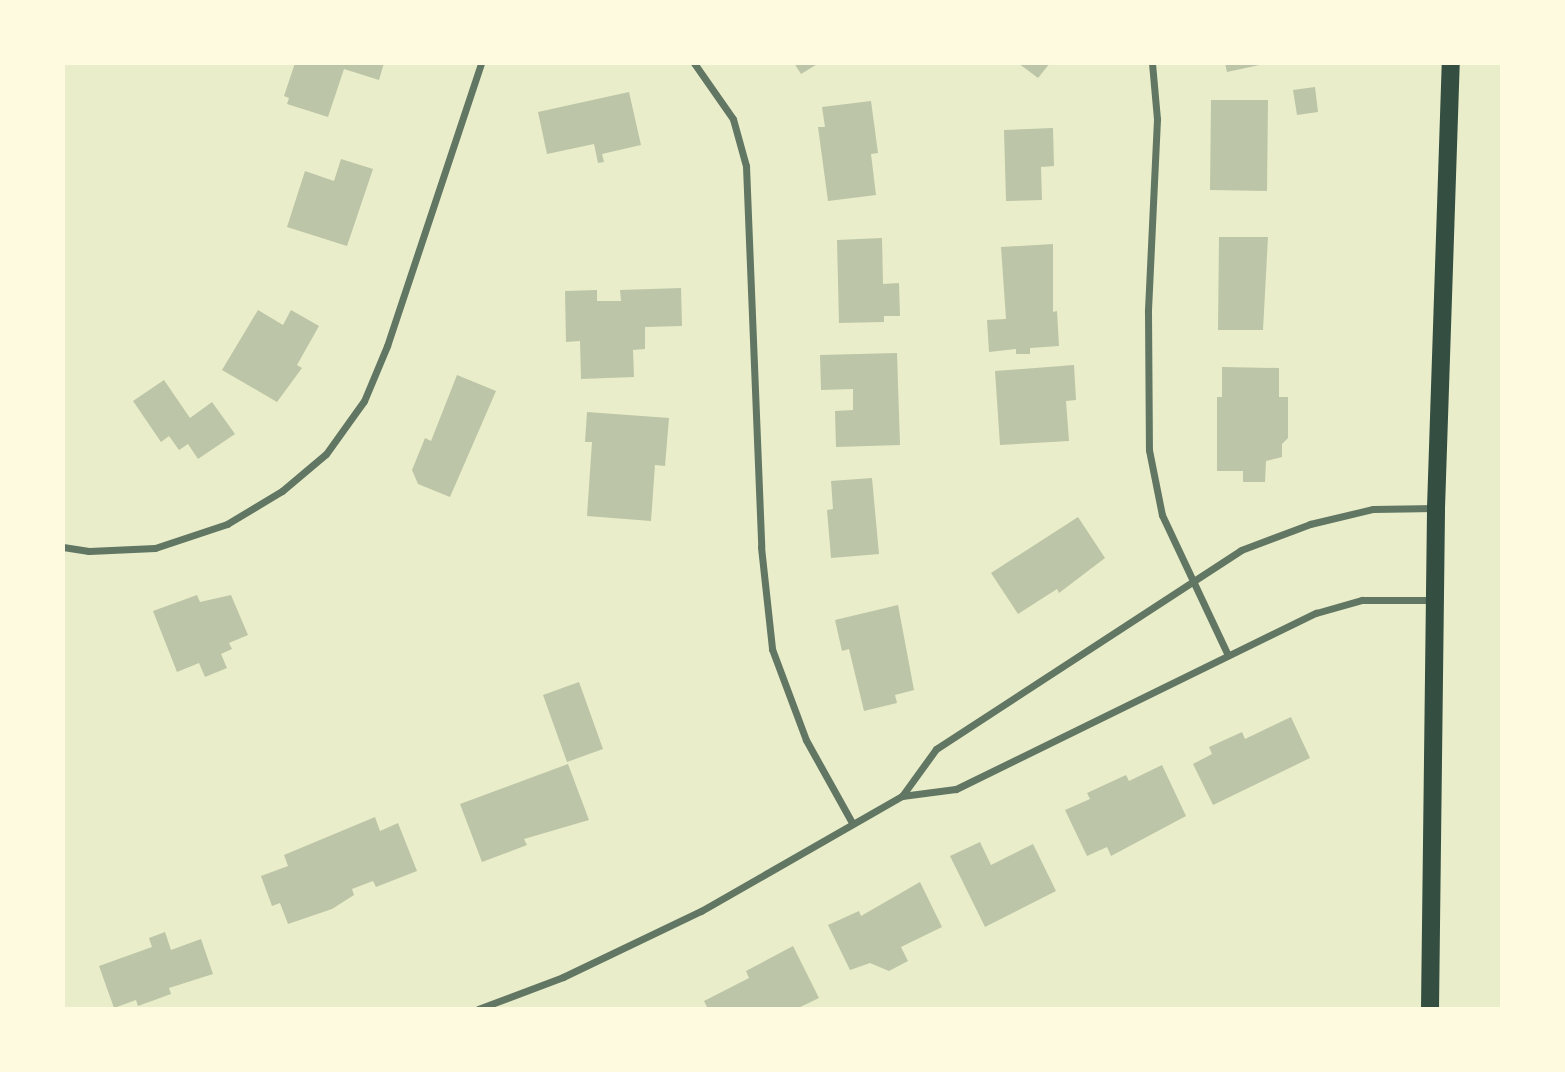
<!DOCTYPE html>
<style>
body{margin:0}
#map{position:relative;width:1565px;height:1072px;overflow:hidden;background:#e9edc9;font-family:"Libre Baskerville",serif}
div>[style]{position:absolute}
.building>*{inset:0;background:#bcc5a7}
.minor>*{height:7px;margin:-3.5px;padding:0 3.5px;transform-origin:3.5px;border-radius:3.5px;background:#617663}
.primary>*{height:18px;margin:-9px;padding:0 9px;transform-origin:9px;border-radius:9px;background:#344e41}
span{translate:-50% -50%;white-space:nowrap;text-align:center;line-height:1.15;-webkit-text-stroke:7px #fefae0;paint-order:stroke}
.frame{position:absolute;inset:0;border:65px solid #fefae0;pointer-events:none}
</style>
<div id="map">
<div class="building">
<div style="clip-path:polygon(295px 63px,384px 63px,379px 80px,344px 69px,328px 117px,287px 104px,289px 98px,284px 96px)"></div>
<div style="clip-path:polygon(794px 63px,819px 63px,801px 74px)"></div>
<div style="clip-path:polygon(1018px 63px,1050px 63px,1038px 78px)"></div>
<div style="clip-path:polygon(1225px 63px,1264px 63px,1264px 64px,1227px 72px)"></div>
<div style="clip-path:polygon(1315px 87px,1318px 112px,1297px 115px,1293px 90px)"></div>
<div style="clip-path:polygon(629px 92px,641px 145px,602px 154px,604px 162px,598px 163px,594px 144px,547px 154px,538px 112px)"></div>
<div style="clip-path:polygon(1211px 100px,1268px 100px,1267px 191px,1210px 190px)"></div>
<div style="clip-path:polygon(871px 101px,878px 153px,871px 154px,876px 195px,828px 201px,818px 127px,825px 127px,822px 107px)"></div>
<div style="clip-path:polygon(1053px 128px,1054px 166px,1041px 167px,1042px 200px,1006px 201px,1004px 130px)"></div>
<div style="clip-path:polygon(341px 159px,373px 169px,347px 246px,287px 227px,305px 171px,334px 181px)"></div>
<div style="clip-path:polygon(1219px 237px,1268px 237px,1263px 330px,1218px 330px)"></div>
<div style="clip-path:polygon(882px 238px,883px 284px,899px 283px,900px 316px,884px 316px,884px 322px,839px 323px,837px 240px)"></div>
<div style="clip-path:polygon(1053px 244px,1053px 312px,1057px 311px,1059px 346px,1030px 348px,1030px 354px,1016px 354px,1016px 349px,989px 352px,987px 320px,1006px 319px,1001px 247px)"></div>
<div style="clip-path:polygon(681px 288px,682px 326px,645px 327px,645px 349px,633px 350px,634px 377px,581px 379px,580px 341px,566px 342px,565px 291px,597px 290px,597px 301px,621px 301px,620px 290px)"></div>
<div style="clip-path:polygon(258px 310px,283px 325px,291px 310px,319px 326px,297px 365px,302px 368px,277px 402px,222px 370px)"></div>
<div style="clip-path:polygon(897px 353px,900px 445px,836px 447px,835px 411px,853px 410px,853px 389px,821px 390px,820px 355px)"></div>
<div style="clip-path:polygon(1074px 365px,1076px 400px,1066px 401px,1069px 441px,1000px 445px,995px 371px)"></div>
<div style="clip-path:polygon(1222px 367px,1279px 368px,1279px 397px,1288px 397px,1288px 438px,1282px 444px,1282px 457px,1266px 461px,1265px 482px,1243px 482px,1243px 471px,1217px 471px,1217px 397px,1222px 397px)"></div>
<div style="clip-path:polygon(457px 375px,496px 391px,450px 497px,418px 484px,412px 470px,425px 438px,431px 441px)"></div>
<div style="clip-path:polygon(164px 380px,190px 418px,212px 402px,235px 434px,198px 459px,188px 444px,179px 450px,169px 436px,161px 442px,133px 401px)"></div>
<div style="clip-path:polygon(587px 412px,669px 418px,665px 466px,655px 465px,651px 521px,587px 516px,592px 442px,585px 442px)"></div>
<div style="clip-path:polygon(872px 478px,879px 554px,831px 558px,827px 510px,833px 509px,831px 481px)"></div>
<div style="clip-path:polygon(1078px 517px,1105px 558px,1059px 593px,1057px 589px,1018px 614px,991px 573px)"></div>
<div style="clip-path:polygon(197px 595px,200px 602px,231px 595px,248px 635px,229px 643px,232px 649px,221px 654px,227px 668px,205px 677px,199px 663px,177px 672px,153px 611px)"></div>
<div style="clip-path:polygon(898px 605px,914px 690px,895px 695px,897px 703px,864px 711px,849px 649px,842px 651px,835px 620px)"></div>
<div style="clip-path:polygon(579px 682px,603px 749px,567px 762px,543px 695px)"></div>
<div style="clip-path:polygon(1291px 717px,1310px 758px,1213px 805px,1193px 764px,1212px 754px,1209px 747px,1242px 732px,1245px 739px)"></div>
<div style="clip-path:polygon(568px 764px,589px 820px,524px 839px,527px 845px,482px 862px,460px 804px)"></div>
<div style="clip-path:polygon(1162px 765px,1186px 816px,1111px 856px,1107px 847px,1087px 856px,1065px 810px,1090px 799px,1087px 793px,1126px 775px,1129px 781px)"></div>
<div style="clip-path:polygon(375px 817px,380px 831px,398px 823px,417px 871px,376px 887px,373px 881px,352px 889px,354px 895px,332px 909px,288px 924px,280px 903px,272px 906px,261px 876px,288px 866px,284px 855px)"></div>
<div style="clip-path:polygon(980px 842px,991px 865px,1033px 844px,1056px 891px,985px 927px,950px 856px)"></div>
<div style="clip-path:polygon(920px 882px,942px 927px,901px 947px,908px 961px,889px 971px,870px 963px,850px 970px,828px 925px,859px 911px,861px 916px)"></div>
<div style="clip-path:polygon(165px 932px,171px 950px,201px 939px,213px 974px,169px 988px,171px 994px,138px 1006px,136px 1000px,114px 1008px,99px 966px,152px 947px,149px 938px)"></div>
<div style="clip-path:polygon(793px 946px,819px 998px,796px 1009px,708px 1009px,704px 1001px,749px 978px,746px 971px)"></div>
</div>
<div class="minor">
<div style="left:694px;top:63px;width:68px;rotate:55.1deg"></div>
<div style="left:733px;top:119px;width:49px;rotate:74.5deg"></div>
<div style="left:746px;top:166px;width:381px;rotate:87.7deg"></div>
<div style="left:761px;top:547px;width:103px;rotate:83.8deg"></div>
<div style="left:772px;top:649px;width:97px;rotate:69.5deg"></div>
<div style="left:806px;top:740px;width:93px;rotate:60.9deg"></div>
<div style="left:1152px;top:63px;width:56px;rotate:84.9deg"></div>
<div style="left:1157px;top:119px;width:193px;rotate:92.7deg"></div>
<div style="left:1148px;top:312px;width:138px;rotate:89.6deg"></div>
<div style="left:1149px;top:450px;width:66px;rotate:78.7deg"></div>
<div style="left:1162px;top:515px;width:155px;rotate:64.8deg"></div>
<div style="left:63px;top:547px;width:26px;rotate:9deg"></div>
<div style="left:89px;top:551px;width:66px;rotate:-2.6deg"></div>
<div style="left:155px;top:548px;width:76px;rotate:-18.4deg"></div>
<div style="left:227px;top:524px;width:64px;rotate:-31deg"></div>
<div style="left:282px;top:491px;width:57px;rotate:-40.1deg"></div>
<div style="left:326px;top:454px;width:65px;rotate:-54.4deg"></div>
<div style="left:364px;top:401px;width:60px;rotate:-67.3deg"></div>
<div style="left:387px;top:346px;width:298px;rotate:-71.6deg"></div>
<div style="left:902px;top:796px;width:58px;rotate:-54.1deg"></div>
<div style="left:936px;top:749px;width:364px;rotate:-33.1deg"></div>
<div style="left:1241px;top:550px;width:74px;rotate:-20.6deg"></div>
<div style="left:1310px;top:524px;width:65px;rotate:-13.4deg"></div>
<div style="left:1373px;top:509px;width:62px;rotate:-0.9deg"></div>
<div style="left:478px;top:1009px;width:91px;rotate:-20.6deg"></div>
<div style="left:563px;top:977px;width:153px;rotate:-25.6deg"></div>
<div style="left:701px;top:911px;width:232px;rotate:-29.8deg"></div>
<div style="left:902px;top:796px;width:54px;rotate:-7.4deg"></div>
<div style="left:956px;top:789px;width:401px;rotate:-26.1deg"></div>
<div style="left:1316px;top:613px;width:48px;rotate:-15.8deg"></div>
<div style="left:1362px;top:600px;width:71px"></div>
</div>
<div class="primary">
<div style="left:1430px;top:1009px;width:501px;rotate:-89.31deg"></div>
<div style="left:1436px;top:508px;width:445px;rotate:-88.1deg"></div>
</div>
<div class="frame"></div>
</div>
